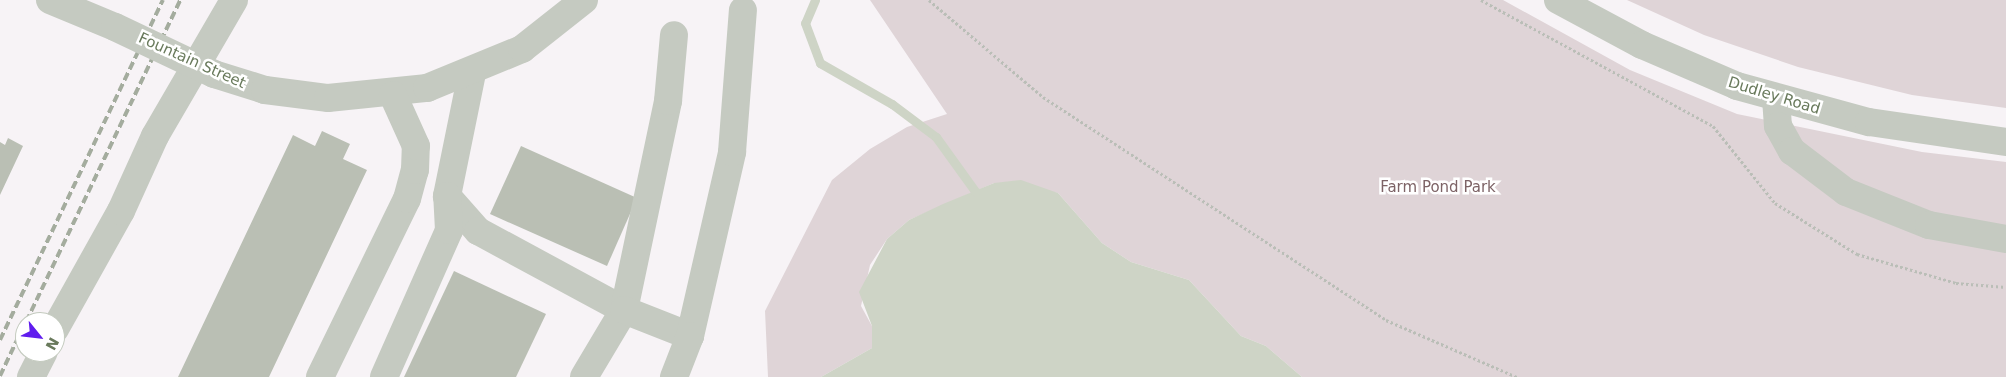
<!DOCTYPE html>
<style>
body{margin:0}
#map{position:relative;width:2006px;height:377px;overflow:hidden;background:#f7f3f6;font-family:"DejaVu Sans",sans-serif}
div>[style]{position:absolute}
.green>*{inset:0;background:#dfd4d7}
.water>*{inset:0;background:#ced4c6}
.stream>*{height:9px;margin:-4.5px;padding:0 4.5px;transform-origin:4.5px;border-radius:4.5px;background:#ced4c6}
.building>*{inset:0;background:#babfb4}
.path>*{height:3px;margin-top:-1.5px;transform-origin:0;background:repeating-linear-gradient(90deg,#babeb7 0 2.5px,transparent 0 5px)}
.minor>*{height:28px;margin:-14px;padding:0 14px;transform-origin:14px;border-radius:14px;background:#c5cac1}
.rail>*{height:4px;margin-top:-2px;transform-origin:0;background:repeating-linear-gradient(90deg,#a4ac9e 0 8px,transparent 0 12px)}
.minor-bridge>*{height:28px;margin:-14px;padding:0 14px;transform-origin:14px;border-radius:14px;background:#c5cac1}
span{translate:-50% -50%;white-space:nowrap;text-align:center;line-height:1.15;-webkit-text-stroke:5px #fff;paint-order:stroke}
.street-label{font-size:15px;color:#697a5c}
.park-label{font-size:15px;color:#7d6366}
.north{position:absolute;left:15px;top:312px;width:50px;height:50px;box-sizing:border-box;background:#fff;border:1px solid #c3cabe;border-radius:50%;rotate:119deg;font-size:14px;font-weight:700;line-height:20px;text-align:center;color:#697a5c}
.north::after{content:'';display:block;margin:auto;width:18px;height:22px;background:#601cee;clip-path:polygon(50% 0,100% 100%,50% 72%,0 100%)}
</style>
<div id="map">
<div class="green">
<div style="clip-path:polygon(870px 0,1503px 0,1630px 70px,1737px 114px,1922px 152px,2006px 162px,2006px 377px,1302px 377px,1266px 346px,1241px 336px,1189px 280px,1131px 262px,1102px 243px,1058px 193px,994px 183px,909px 220px,887px 239px,870px 265px,861px 306px,872px 326px,872px 348px,821px 377px,768px 377px,765px 311px,832px 180px,870px 149px,907px 127px,947px 114px)"></div>
<div style="clip-path:polygon(1627px 0,2006px 0,2006px 108px,1912px 95px,1798px 67px,1704px 35px)"></div>
</div>
<div class="water">
<div style="clip-path:polygon(1021px 180px,1058px 193px,1102px 243px,1131px 262px,1189px 280px,1241px 336px,1266px 346px,1302px 377px,821px 377px,872px 348px,872px 326px,859px 292px,887px 239px,909px 220px,943px 204px,994px 183px)"></div>
</div>
<div class="stream">
<div style="left:815px;top:0;width:25px;rotate:113deg"></div>
<div style="left:805px;top:23px;width:43px;rotate:69.4deg"></div>
<div style="left:820px;top:63px;width:83px;rotate:29.7deg"></div>
<div style="left:892px;top:104px;width:55px;rotate:36.9deg"></div>
<div style="left:936px;top:137px;width:67px;rotate:54.2deg"></div>
</div>
<div class="building">
<div style="clip-path:polygon(322px 131px,350px 144px,343px 159px,367px 170px,269px 377px,178px 377px,293px 135px,315px 146px)"></div>
<div style="clip-path:polygon(8px 138px,23px 146px,0 195px,0 142px,5px 145px)"></div>
<div style="clip-path:polygon(521px 146px,637px 198px,607px 266px,490px 214px)"></div>
<div style="clip-path:polygon(454px 271px,546px 314px,516px 377px,404px 377px)"></div>
</div>
<div class="path">
<div style="left:929px;top:0;width:150px;rotate:40.4deg"></div>
<div style="left:1043px;top:97px;width:409px;rotate:33deg"></div>
<div style="left:1386px;top:320px;width:143px;rotate:23.5deg"></div>
<div style="left:1481px;top:0;width:264px;rotate:28.5deg"></div>
<div style="left:1713px;top:126px;width:99px;rotate:51.2deg"></div>
<div style="left:1775px;top:203px;width:97px;rotate:31.9deg"></div>
<div style="left:1857px;top:254px;width:103px;rotate:16.3deg"></div>
<div style="left:1956px;top:283px;width:50px;rotate:4.6deg"></div>
</div>
<div class="minor">
<div style="left:50px;top:0;width:70px;rotate:22.6deg"></div>
<div style="left:1558px;top:0;width:95px;rotate:28.2deg"></div>
<div style="left:1642px;top:45px;width:103px;rotate:23.3deg"></div>
<div style="left:1737px;top:86px;width:137px;rotate:15.3deg"></div>
<div style="left:1869px;top:122px;width:138px;rotate:8.3deg"></div>
<div style="left:472px;top:73px;width:126px;rotate:101.5deg"></div>
<div style="left:447px;top:196px;width:47px;rotate:48.5deg"></div>
<div style="left:478px;top:231px;width:166px;rotate:28.4deg"></div>
<div style="left:624px;top:310px;width:214px;rotate:-78.1deg"></div>
<div style="left:668px;top:101px;width:66px;rotate:-84.8deg"></div>
<div style="left:214px;top:74px;width:53px;rotate:17.4deg"></div>
<div style="left:265px;top:90px;width:64px;rotate:7.2deg"></div>
<div style="left:328px;top:98px;width:100px;rotate:-5.8deg"></div>
<div style="left:427px;top:88px;width:103px;rotate:-22.3deg"></div>
<div style="left:522px;top:49px;width:79px;rotate:-38.3deg"></div>
<div style="left:1776px;top:98px;width:28px;rotate:86deg"></div>
<div style="left:1778px;top:126px;width:29px;rotate:61deg"></div>
<div style="left:1792px;top:151px;width:68px;rotate:37.2deg"></div>
<div style="left:1846px;top:192px;width:89px;rotate:21.7deg"></div>
<div style="left:1929px;top:225px;width:78px;rotate:10.3deg"></div>
<div style="left:55px;top:329px;width:135px;rotate:-60.8deg"></div>
<div style="left:121px;top:211px;width:82px;rotate:-65.6deg"></div>
<div style="left:155px;top:136px;width:157px;rotate:-59.8deg"></div>
<div style="left:31px;top:377px;width:28px;rotate:-63deg"></div>
<div style="left:320px;top:377px;width:198px;rotate:-64deg"></div>
<div style="left:407px;top:199px;width:30px;rotate:-75deg"></div>
<div style="left:415px;top:170px;width:24px;rotate:-88deg"></div>
<div style="left:416px;top:146px;width:56px;rotate:-114.3deg"></div>
<div style="left:384px;top:377px;width:161px;rotate:-66.1deg"></div>
<div style="left:449px;top:230px;width:34px;rotate:-93deg"></div>
<div style="left:584px;top:377px;width:78px;rotate:-59.2deg"></div>
<div style="left:624px;top:310px;width:71px;rotate:21.5deg"></div>
<div style="left:690px;top:336px;width:189px;rotate:-77.1deg"></div>
<div style="left:732px;top:152px;width:142px;rotate:-85.6deg"></div>
<div style="left:674px;top:377px;width:44px;rotate:-68.7deg"></div>
</div>
<div class="rail">
<div style="left:26px;top:322px;width:357px;rotate:-64.4deg"></div>
<div style="left:0;top:340px;width:377px;rotate:-64.4deg"></div>
<div style="left:0;top:376px;width:59px;rotate:-64.7deg"></div>
</div>
<div class="minor-bridge">
<div style="left:115px;top:27px;width:110px;rotate:25.4deg"></div>
</div>
<div class="street-label">
<span style="left:192px;top:61px;rotate:24deg">Fountain Street</span>
<span style="left:1774px;top:96px;rotate:17deg">Dudley Road</span>
</div>
<div class="park-label">
<span style="left:1438px;top:188px">Farm Pond Park</span>
</div>
<div class="north">N</div>
</div>
